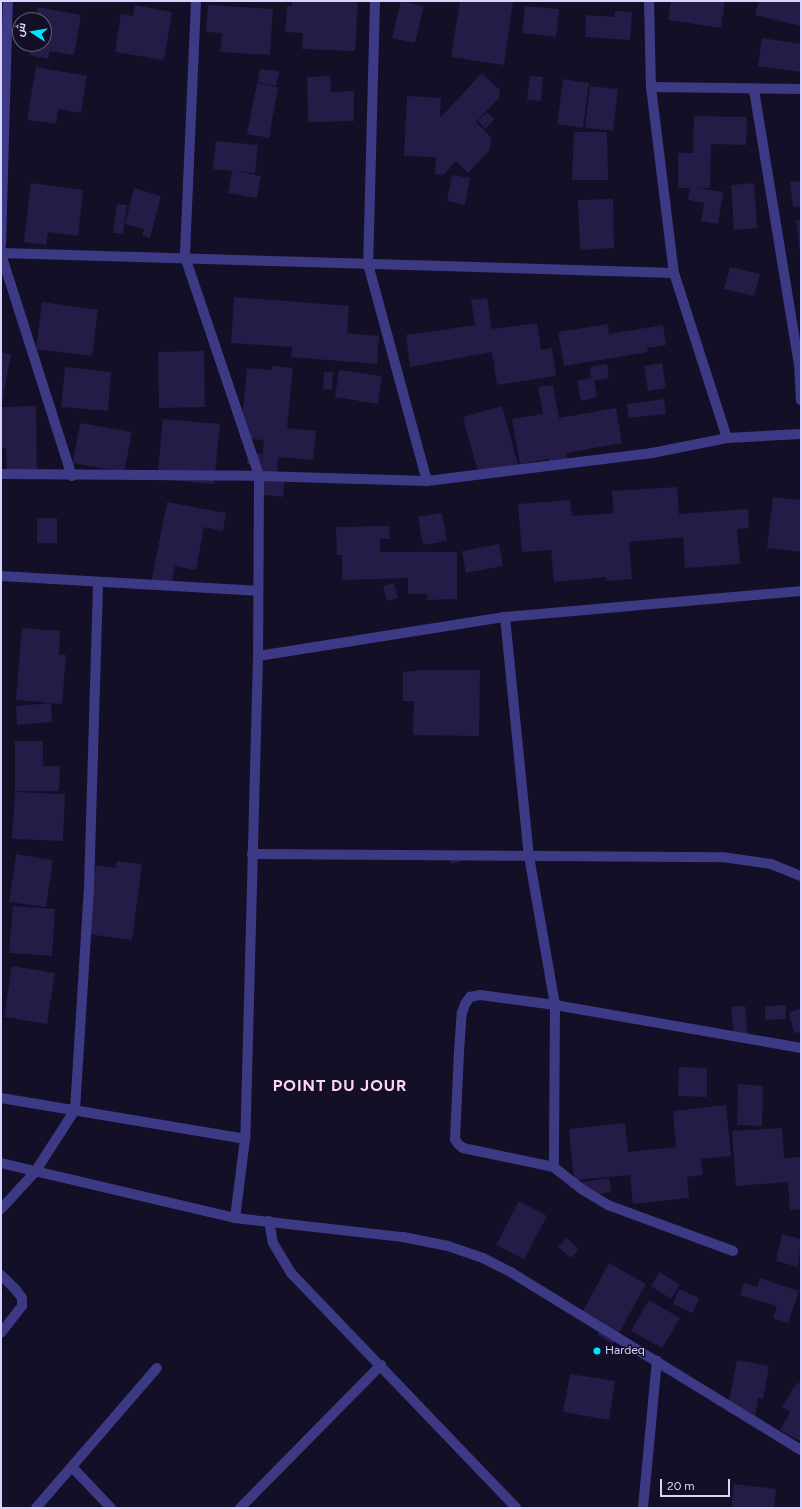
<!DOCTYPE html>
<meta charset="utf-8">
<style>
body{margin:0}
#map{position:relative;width:802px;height:1509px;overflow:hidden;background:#130f26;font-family:Figtree,Cairo,sans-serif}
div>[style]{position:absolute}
.building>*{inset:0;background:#241b47}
.minor>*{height:10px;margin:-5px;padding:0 5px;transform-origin:5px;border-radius:5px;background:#3d3a85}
.dots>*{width:11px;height:11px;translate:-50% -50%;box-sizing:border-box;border:2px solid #130f26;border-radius:50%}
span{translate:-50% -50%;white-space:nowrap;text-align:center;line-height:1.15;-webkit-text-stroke:3px #130f26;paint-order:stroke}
.poi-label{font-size:12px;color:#d9d4ff}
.left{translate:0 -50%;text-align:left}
.district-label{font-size:16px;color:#ffd6f0;font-weight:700;letter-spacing:1px}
.frame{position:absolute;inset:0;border:2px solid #d9d4ff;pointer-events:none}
.north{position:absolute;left:12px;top:12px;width:40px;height:40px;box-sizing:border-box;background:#130f26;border:1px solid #625e7d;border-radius:50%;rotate:282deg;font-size:11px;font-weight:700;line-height:16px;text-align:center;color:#d9d4ff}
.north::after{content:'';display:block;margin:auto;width:14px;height:18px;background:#00e5ff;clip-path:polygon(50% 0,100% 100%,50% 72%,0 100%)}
.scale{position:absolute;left:660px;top:1479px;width:70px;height:18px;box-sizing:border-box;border:2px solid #d9d4ff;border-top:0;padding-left:5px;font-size:12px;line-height:14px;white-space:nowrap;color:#d9d4ff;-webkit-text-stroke:3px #130f26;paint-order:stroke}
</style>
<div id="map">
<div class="building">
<div style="clip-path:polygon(292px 1px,358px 1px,355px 51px,302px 49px,303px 33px,285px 32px,287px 6px,292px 6px)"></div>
<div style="clip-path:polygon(401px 1px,424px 6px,415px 43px,392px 38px)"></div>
<div style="clip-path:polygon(460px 1px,513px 1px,504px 65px,451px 57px)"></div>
<div style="clip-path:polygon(671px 1px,725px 1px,721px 28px,668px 20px)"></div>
<div style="clip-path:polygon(759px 1px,801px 1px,801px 26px,755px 15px)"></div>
<div style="clip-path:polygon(135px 5px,172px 12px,164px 60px,115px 52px,121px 14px,133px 16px)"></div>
<div style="clip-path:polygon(208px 5px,273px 9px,270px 55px,220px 52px,222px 33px,206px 32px)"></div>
<div style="clip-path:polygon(525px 6px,559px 9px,556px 37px,522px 33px)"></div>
<div style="clip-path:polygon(38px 7px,81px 15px,74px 55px,50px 51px,48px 59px,29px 55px,31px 44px,44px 44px,44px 20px,36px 20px)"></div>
<div style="clip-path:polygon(615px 11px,632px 12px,630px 40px,585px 37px,586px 15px,615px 17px)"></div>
<div style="clip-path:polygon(762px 38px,801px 44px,801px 72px,758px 66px)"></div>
<div style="clip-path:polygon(36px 67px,87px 76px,81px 113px,58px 109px,56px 124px,27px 120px)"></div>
<div style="clip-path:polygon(260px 69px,279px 71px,276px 86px,258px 82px)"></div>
<div style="clip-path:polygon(482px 73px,500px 90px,499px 98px,476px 122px,491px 137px,490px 150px,468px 173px,456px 161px,443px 175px,435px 174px,436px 157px,404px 156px,407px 96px,441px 98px,440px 118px)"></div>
<div style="clip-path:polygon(330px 76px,331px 92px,354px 91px,354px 121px,308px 122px,307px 77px)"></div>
<div style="clip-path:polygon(530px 76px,543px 77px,541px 101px,527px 100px)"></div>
<div style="clip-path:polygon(563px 79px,589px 83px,583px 128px,557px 124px)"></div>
<div style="clip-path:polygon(257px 83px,278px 87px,269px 138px,247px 134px)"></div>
<div style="clip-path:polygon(590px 86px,618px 89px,613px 131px,585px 128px)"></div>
<div style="clip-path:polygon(487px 112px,495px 119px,485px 129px,478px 121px)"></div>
<div style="clip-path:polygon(694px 116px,747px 117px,746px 145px,711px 144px,710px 188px,697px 188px,723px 192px,718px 224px,701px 221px,704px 203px,688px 200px,690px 188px,678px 188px,678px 153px,693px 153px)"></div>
<div style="clip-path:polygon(574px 132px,607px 132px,608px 180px,572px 180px)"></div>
<div style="clip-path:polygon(216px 141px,258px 145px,255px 173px,235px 171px,261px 176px,257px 198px,228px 193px,232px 171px,213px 169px)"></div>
<div style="clip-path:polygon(452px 175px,470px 178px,465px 205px,447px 201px)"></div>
<div style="clip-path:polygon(801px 181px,801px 206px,793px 207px,790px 182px)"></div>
<div style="clip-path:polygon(31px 183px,83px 190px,78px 236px,48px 232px,46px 245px,24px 242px)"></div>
<div style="clip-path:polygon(754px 183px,757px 228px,734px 230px,731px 185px)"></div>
<div style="clip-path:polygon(134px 188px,161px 196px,150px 238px,142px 236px,144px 229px,125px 224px)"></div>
<div style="clip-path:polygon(613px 199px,614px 248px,580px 250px,578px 200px)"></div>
<div style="clip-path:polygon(117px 204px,127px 205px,123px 234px,113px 233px)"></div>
<div style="clip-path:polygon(796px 220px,801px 220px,801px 251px,800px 252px)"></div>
<div style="clip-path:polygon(730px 267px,760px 274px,754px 296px,724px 289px)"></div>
<div style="clip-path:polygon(234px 297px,349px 306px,347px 333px,379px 336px,377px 364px,291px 357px,292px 347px,231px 343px)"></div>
<div style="clip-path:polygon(487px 298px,492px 329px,537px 323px,541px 350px,552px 348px,556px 376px,497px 385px,492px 352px,410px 367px,406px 335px,475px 325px,471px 300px)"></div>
<div style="clip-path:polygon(42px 302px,98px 310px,92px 356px,36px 349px)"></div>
<div style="clip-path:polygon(608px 324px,609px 334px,663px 325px,666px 345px,647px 348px,648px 352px,564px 366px,558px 332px)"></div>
<div style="clip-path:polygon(204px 351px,205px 407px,159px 408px,158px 352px)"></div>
<div style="clip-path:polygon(1px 352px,11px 354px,2px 403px,1px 403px)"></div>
<div style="clip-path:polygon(662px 363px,666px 388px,648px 391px,644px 366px)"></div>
<div style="clip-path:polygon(607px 364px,609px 378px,594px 381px,597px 397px,581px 401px,577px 381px,591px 378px,590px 367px)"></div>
<div style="clip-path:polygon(272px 366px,293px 368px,287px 428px,316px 431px,313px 460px,278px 457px,276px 481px,284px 481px,283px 497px,258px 494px,264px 440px,240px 438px,247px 368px,272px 370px)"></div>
<div style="clip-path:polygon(65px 367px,111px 372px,108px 411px,61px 407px)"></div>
<div style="clip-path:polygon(339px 370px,382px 376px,378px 404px,335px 397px)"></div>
<div style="clip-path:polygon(324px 372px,333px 372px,332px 390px,323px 389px)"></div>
<div style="clip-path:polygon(553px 385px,559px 418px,616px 408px,622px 443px,566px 453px,569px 467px,551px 470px,549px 459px,520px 464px,512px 419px,543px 414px,538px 387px)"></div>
<div style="clip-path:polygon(664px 399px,666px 414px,629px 418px,627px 404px)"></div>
<div style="clip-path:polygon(36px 406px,37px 470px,7px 470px,6px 448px,1px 448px,1px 407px)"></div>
<div style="clip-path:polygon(502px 406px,519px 469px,480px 480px,463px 417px)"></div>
<div style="clip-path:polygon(163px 419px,220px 424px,214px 484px,157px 479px)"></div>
<div style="clip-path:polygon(80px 423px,132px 432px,124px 472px,73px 463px)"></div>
<div style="clip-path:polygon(248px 453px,262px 454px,261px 465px,247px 464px)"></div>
<div style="clip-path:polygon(677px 487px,679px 514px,748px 509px,749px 528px,737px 529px,740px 564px,685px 568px,683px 537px,629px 542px,632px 579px,606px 581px,606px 577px,554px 582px,551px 550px,522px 552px,518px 504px,570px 500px,572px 516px,614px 513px,612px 491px)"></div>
<div style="clip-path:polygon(773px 497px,801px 500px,801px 552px,767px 548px)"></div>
<div style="clip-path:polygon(167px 502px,226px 513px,223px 531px,204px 527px,196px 570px,175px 566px,171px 587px,151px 583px)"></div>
<div style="clip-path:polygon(442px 513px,447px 541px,423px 545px,418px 517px)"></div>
<div style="clip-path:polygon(37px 518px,57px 518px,57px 543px,37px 543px)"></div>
<div style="clip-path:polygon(389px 526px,390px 539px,380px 539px,380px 552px,457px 552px,457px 599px,427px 600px,427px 594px,408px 594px,408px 578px,342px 580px,342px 555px,337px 555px,336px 527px)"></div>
<div style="clip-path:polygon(499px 544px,503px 566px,466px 573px,462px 551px)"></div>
<div style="clip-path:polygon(394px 583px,398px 598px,387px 601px,383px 586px)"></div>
<div style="clip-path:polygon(22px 628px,60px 631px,59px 655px,66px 655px,62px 704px,16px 700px)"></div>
<div style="clip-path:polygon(422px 670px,480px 670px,479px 736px,413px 735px,414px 701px,403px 701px,403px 672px)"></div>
<div style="clip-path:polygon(51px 703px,52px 722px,17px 725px,16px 706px)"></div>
<div style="clip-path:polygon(15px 741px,43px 741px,43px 766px,60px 766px,59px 791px,15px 791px)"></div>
<div style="clip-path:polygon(15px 792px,65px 794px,63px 841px,12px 839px)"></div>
<div style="clip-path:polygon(460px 850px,463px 861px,450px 864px,448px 852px)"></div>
<div style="clip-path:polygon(16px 854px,53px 860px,46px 907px,9px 902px)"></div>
<div style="clip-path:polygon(117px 861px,142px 864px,132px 940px,87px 934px,96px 865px,116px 868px)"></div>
<div style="clip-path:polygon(13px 906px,55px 909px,52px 956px,9px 953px)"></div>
<div style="clip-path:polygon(12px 966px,55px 973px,47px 1024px,4px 1017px)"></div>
<div style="clip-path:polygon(786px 1005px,786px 1019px,765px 1020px,765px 1006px)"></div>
<div style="clip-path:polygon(745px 1006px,748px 1037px,734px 1038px,731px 1007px)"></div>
<div style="clip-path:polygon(801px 1009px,801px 1032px,794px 1033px,789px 1012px)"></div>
<div style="clip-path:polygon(679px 1067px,707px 1068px,707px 1097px,678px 1096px)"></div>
<div style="clip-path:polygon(738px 1084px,763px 1086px,762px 1126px,737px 1125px)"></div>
<div style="clip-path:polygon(726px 1105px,731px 1156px,701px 1159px,703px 1175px,687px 1177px,689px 1198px,633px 1204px,630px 1175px,574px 1180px,569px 1129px,625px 1123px,628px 1152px,676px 1147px,673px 1111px)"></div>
<div style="clip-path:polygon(782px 1128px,784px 1158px,801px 1157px,801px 1209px,790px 1210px,788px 1182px,736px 1186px,732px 1131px)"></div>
<div style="clip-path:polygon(609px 1178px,611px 1192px,584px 1196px,582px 1182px)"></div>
<div style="clip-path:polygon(519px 1201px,547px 1216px,524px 1259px,496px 1245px)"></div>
<div style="clip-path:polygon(782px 1234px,801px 1239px,798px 1267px,776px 1261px)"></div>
<div style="clip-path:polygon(566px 1238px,579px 1249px,571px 1258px,558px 1247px)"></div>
<div style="clip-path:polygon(609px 1263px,646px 1284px,613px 1344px,597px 1335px,604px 1323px,583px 1311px)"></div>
<div style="clip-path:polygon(660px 1272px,680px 1285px,671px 1299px,651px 1286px)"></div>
<div style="clip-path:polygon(760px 1278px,799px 1291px,788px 1323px,773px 1318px,777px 1306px,740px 1295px,744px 1283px,757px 1287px)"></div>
<div style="clip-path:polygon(679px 1289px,699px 1298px,693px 1313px,673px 1304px)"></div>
<div style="clip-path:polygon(649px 1300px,680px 1318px,662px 1348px,631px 1331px)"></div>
<div style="clip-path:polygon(737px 1360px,769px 1366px,763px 1399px,758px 1398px,755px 1417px,727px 1412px)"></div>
<div style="clip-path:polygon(570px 1374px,615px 1381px,609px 1420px,563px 1412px)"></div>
<div style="clip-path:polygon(797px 1382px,801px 1385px,800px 1441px,780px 1430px,790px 1412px,782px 1407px)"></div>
<div style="clip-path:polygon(734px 1484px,776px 1489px,774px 1508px,731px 1508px)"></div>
</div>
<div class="minor">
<div style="left:196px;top:1px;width:256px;rotate:92.5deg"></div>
<div style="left:185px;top:257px;width:231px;rotate:71.3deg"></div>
<div style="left:259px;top:476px;width:180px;rotate:90.3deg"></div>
<div style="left:258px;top:656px;width:483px;rotate:91.5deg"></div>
<div style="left:245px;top:1139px;width:80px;rotate:97.2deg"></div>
<div style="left:375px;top:1px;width:263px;rotate:91.5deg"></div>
<div style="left:368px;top:264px;width:225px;rotate:74.8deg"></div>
<div style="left:649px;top:1px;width:86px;rotate:88.7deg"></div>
<div style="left:651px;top:87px;width:187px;rotate:83deg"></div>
<div style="left:674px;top:273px;width:173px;rotate:72.2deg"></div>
<div style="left:651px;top:87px;width:150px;rotate:0.8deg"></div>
<div style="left:754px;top:90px;width:278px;rotate:80.7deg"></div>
<div style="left:799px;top:364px;width:36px;rotate:87deg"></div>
<div style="left:1px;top:245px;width:244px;rotate:-88.4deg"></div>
<div style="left:1px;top:253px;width:673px;rotate:1.7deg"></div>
<div style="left:1px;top:254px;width:233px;rotate:72.3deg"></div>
<div style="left:1px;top:474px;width:258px;rotate:0.4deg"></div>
<div style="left:259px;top:476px;width:168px;rotate:1.7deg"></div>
<div style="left:427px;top:481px;width:227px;rotate:-7.1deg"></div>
<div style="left:652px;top:453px;width:76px;rotate:-11.3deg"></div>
<div style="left:727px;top:438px;width:74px;rotate:-3.1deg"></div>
<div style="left:1px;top:576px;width:257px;rotate:3.3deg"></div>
<div style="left:505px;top:617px;width:240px;rotate:84.3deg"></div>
<div style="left:529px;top:856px;width:151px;rotate:80.1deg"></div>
<div style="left:555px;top:1005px;width:162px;rotate:90.4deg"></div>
<div style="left:258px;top:656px;width:250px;rotate:-9deg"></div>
<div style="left:505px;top:617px;width:297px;rotate:-5deg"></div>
<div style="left:252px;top:854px;width:470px;rotate:0.4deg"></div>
<div style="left:722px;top:857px;width:49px;rotate:8.1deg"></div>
<div style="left:771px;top:864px;width:32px;rotate:22deg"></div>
<div style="left:1px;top:1098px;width:247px;rotate:9.5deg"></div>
<div style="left:1px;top:1163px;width:240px;rotate:13.2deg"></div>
<div style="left:235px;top:1218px;width:169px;rotate:6.5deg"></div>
<div style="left:403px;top:1237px;width:46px;rotate:11.3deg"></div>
<div style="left:448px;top:1246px;width:37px;rotate:19deg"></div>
<div style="left:483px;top:1258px;width:33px;rotate:27deg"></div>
<div style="left:512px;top:1273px;width:339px;rotate:31.5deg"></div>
<div style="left:1px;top:1209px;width:50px;rotate:-47.4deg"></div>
<div style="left:35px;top:1172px;width:74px;rotate:-57.2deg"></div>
<div style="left:75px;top:1110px;width:222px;rotate:-86.4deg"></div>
<div style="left:89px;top:888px;width:306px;rotate:-88.3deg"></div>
<div style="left:269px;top:1221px;width:22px;rotate:80deg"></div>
<div style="left:273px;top:1243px;width:35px;rotate:59deg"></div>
<div style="left:291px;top:1273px;width:325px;rotate:46.2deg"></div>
<div style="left:733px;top:1251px;width:133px;rotate:-159.8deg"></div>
<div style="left:608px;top:1205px;width:29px;rotate:-149deg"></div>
<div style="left:583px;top:1190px;width:37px;rotate:-142deg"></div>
<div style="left:554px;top:1167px;width:93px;rotate:-168.2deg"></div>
<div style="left:463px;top:1148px;width:6px;rotate:-141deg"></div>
<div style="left:458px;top:1144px;width:6px;rotate:-121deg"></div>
<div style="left:455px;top:1139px;width:87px;rotate:-87.4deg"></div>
<div style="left:459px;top:1052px;width:39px;rotate:-86deg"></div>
<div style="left:462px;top:1013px;width:9px;rotate:-72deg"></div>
<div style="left:465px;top:1004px;width:9px;rotate:-54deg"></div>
<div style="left:470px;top:997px;width:10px;rotate:-11deg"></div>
<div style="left:480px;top:995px;width:76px;rotate:7.6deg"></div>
<div style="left:555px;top:1005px;width:250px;rotate:9.9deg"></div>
<div style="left:1px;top:1275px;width:21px;rotate:45deg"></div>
<div style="left:16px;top:1290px;width:10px;rotate:53deg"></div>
<div style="left:22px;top:1298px;width:8px;rotate:90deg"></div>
<div style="left:22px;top:1306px;width:34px;rotate:128deg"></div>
<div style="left:73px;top:1468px;width:55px;rotate:46.5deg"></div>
<div style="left:36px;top:1508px;width:185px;rotate:-49.2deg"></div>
<div style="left:240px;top:1508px;width:201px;rotate:-45.4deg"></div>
<div style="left:643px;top:1508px;width:148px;rotate:-84.6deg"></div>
</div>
<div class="dots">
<div style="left:597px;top:1351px;background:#00e5ff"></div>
</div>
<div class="poi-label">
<span class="left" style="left:605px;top:1351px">Hardeq</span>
</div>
<div class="district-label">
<span style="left:340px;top:1086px">POINT DU JOUR</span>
</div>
<div class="frame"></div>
<div class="north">ش</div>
<div class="scale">20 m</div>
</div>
